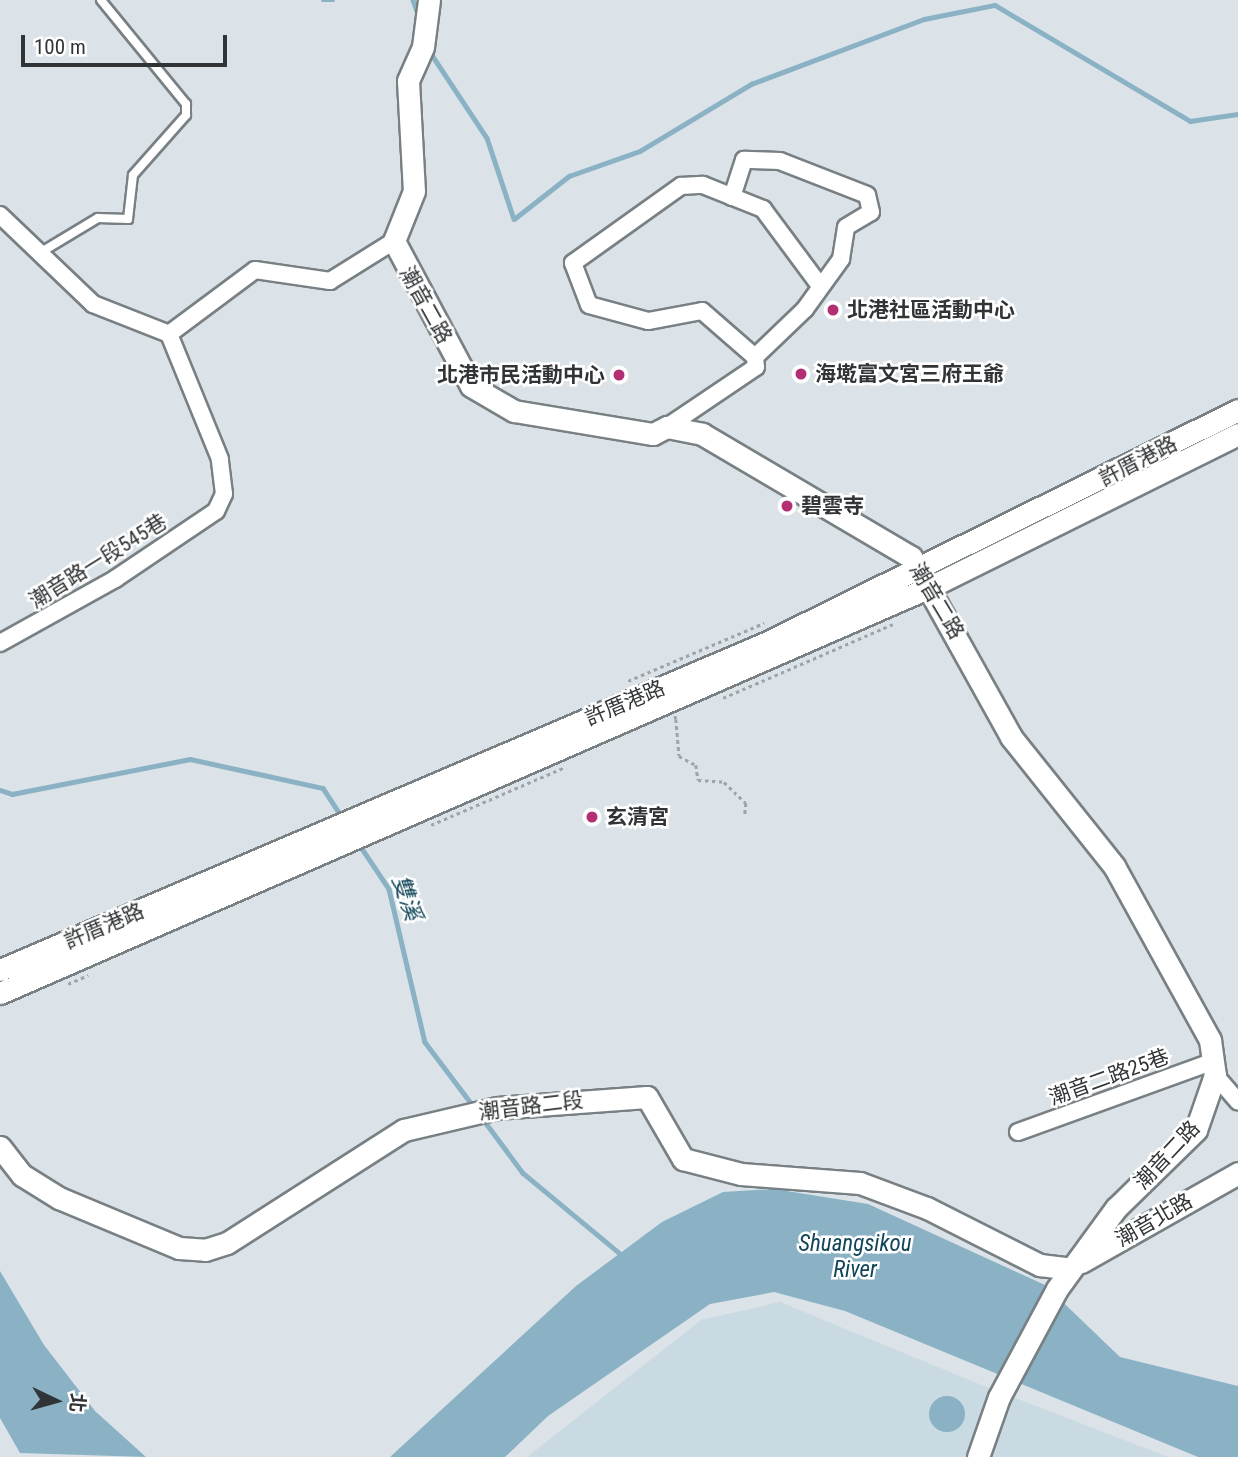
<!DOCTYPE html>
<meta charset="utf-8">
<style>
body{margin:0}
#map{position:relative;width:1238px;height:1457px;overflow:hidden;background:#dbe3e8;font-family:"Roboto Condensed","Noto Sans TC",sans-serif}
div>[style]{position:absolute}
.built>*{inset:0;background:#c9dae2}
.water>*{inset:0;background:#8ab2c4}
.round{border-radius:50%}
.stream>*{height:4.5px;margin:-2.25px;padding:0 2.25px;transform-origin:2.25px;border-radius:2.25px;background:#8ab2c4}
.path>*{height:2.5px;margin-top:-1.25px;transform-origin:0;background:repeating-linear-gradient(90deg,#9ea4a8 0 3.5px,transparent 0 7px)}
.roads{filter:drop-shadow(2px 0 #788084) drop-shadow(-2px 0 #788084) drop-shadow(0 2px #788084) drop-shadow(0 -2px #788084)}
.service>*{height:8px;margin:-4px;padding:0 4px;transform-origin:4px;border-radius:4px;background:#fff}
.minor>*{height:16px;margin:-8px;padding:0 8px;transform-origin:8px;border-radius:8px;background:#fff}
.tertiary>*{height:21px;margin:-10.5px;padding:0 10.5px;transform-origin:10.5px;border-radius:10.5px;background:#fff}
.path-bridge>*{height:2.5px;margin-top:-1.25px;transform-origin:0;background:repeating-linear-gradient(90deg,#9ea4a8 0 3.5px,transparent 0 7px)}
.dots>*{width:19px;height:19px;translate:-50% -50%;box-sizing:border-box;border:4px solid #fff;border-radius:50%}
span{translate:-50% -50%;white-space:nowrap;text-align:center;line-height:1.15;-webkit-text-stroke:5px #fff;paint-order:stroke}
.street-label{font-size:21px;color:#313436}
.poi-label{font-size:21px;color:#313436;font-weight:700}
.left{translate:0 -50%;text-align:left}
.right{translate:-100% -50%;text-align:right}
.water-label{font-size:23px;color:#11465a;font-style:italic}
.north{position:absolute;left:21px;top:1366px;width:70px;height:70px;-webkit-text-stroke:5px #fff;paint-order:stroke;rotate:95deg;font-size:19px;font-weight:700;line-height:28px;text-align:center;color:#313436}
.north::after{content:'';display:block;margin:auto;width:24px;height:32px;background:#313436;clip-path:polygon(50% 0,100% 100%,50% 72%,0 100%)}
.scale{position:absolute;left:21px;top:35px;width:206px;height:32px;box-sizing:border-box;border:4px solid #313436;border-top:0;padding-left:9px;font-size:21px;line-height:24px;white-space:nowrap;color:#313436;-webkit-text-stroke:5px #fff;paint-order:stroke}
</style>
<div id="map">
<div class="built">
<div style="clip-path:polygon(780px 1302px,979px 1384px,1168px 1457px,527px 1457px,701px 1320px)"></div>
</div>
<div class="water">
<div style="clip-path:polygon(774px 1189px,868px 1204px,1045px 1285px,1120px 1357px,1238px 1386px,1238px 1457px,1198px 1457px,845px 1311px,774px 1292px,710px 1304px,548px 1416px,505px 1457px,390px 1457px,576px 1286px,662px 1222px,723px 1192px)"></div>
<div style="clip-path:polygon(0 1271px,44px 1345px,95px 1411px,146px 1457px,20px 1453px,0 1418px)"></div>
<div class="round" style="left:929px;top:1396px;width:36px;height:36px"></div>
</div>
<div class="stream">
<div style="left:323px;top:0;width:10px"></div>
<div style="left:413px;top:0;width:15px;rotate:70deg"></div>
<div style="left:430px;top:52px;width:103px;rotate:56.5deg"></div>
<div style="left:487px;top:138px;width:85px;rotate:71.6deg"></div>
<div style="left:514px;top:219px;width:70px;rotate:-38deg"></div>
<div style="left:569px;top:176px;width:75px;rotate:-19.4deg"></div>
<div style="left:640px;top:151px;width:130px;rotate:-31.1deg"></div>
<div style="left:751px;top:84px;width:185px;rotate:-20.6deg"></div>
<div style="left:924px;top:19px;width:72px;rotate:-11.2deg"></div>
<div style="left:995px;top:5px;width:227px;rotate:30.7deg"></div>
<div style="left:1190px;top:121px;width:49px;rotate:-8.3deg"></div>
<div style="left:0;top:790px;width:13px;rotate:18deg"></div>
<div style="left:12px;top:794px;width:181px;rotate:-11.1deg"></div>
<div style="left:190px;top:759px;width:136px;rotate:12.3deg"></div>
<div style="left:323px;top:788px;width:33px;rotate:57deg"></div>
<div style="left:359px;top:844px;width:54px;rotate:56.3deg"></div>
<div style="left:389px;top:889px;width:157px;rotate:76.8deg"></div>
<div style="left:425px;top:1042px;width:81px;rotate:53deg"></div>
<div style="left:483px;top:1119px;width:67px;rotate:53.5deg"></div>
<div style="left:523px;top:1173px;width:131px;rotate:39.7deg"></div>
</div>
<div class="path">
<div style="left:628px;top:681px;width:148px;rotate:-23.1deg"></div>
<div style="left:723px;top:698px;width:185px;rotate:-23.5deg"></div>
<div style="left:676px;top:719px;width:37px;rotate:85deg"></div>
<div style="left:679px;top:756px;width:19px;rotate:28deg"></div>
<div style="left:696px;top:765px;width:15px;rotate:82deg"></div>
<div style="left:698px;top:780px;width:26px;rotate:4deg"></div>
<div style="left:724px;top:782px;width:30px;rotate:44deg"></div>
<div style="left:746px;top:803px;width:12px;rotate:95deg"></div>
<div style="left:431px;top:825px;width:144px;rotate:-23.4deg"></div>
<div style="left:68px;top:984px;width:22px;rotate:-24deg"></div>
</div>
<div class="roads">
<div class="service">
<div style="left:43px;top:251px;width:64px;rotate:-31deg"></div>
<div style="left:98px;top:218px;width:30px;rotate:2deg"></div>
<div style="left:128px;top:219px;width:44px;rotate:-83.5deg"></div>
<div style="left:133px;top:175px;width:80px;rotate:-48.5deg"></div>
<div style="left:186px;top:115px;width:11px;rotate:-90deg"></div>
<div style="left:186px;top:104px;width:134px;rotate:-129.3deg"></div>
</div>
<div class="minor">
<div style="left:0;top:215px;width:129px;rotate:43.7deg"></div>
<div style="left:93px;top:304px;width:82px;rotate:21.5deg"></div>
<div style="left:169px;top:334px;width:107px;rotate:-36.7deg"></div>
<div style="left:255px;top:270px;width:76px;rotate:8.3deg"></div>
<div style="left:330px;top:281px;width:75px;rotate:-32deg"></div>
<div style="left:755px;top:357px;width:70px;rotate:-139deg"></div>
<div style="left:702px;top:311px;width:55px;rotate:169.5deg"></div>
<div style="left:648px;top:321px;width:61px;rotate:-164.8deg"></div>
<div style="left:589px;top:305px;width:45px;rotate:-110.9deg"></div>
<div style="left:573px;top:263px;width:133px;rotate:-35.5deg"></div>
<div style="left:681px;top:186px;width:22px;rotate:-3deg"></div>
<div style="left:703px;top:185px;width:65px;rotate:21.8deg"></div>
<div style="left:763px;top:209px;width:92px;rotate:53.4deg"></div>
<div style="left:667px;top:427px;width:107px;rotate:-34deg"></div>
<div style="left:756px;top:367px;width:10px;rotate:-96deg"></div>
<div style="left:755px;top:357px;width:69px;rotate:-43.8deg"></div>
<div style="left:805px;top:309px;width:62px;rotate:-54.2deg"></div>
<div style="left:841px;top:259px;width:32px;rotate:-81deg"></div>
<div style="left:846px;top:227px;width:29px;rotate:-31deg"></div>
<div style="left:871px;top:212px;width:17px;rotate:-103deg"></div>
<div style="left:867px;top:195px;width:93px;rotate:-158.7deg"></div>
<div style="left:780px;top:161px;width:36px;rotate:-178deg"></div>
<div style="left:744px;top:160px;width:39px;rotate:108deg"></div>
<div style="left:0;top:643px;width:132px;rotate:-29.1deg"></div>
<div style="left:115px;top:579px;width:122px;rotate:-34deg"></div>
<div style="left:216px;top:511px;width:19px;rotate:-65deg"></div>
<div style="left:224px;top:494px;width:35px;rotate:-97deg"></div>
<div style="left:220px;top:459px;width:135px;rotate:-112.2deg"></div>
<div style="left:1215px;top:1075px;width:35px;rotate:49deg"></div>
<div style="left:1018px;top:1132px;width:208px;rotate:-19.9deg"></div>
</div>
<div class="tertiary">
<div style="left:429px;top:0;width:47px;rotate:97.3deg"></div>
<div style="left:423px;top:47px;width:37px;rotate:114deg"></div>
<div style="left:408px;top:81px;width:110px;rotate:86.9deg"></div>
<div style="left:414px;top:191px;width:54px;rotate:111.8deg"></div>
<div style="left:394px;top:241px;width:164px;rotate:62deg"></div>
<div style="left:471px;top:386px;width:50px;rotate:30.2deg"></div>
<div style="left:514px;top:411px;width:141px;rotate:9.4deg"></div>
<div style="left:653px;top:434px;width:16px;rotate:-27deg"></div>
<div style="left:667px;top:427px;width:36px;rotate:11deg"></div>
<div style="left:702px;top:434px;width:243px;rotate:30.5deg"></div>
<div style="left:911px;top:557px;width:206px;rotate:60.9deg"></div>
<div style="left:1011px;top:737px;width:165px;rotate:51.4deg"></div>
<div style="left:1114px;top:866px;width:199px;rotate:61.1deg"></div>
<div style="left:1210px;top:1040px;width:35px;rotate:82deg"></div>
<div style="left:1215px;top:1075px;width:58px;rotate:109.1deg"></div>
<div style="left:1196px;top:1130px;width:112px;rotate:135.7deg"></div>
<div style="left:1116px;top:1208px;width:100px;rotate:126.1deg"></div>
<div style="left:1057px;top:1289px;width:123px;rotate:118.2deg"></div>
<div style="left:999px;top:1397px;width:64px;rotate:109.3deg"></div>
<div style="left:0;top:970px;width:835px;rotate:-23.13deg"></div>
<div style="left:768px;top:642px;width:524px;rotate:-26.27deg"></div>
<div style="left:0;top:993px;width:1017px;rotate:-23.59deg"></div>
<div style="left:932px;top:586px;width:342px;rotate:-26.4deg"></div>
<div style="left:0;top:1147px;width:36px;rotate:52deg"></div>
<div style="left:22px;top:1175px;width:44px;rotate:31.9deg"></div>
<div style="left:59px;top:1198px;width:130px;rotate:22.6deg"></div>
<div style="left:179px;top:1248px;width:26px;rotate:4deg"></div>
<div style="left:205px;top:1250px;width:23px;rotate:-18deg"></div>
<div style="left:227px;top:1243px;width:210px;rotate:-32.6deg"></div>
<div style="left:404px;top:1130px;width:96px;rotate:-13.3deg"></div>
<div style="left:497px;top:1108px;width:150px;rotate:-4.2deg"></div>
<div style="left:647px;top:1097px;width:72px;rotate:59.9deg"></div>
<div style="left:683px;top:1159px;width:60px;rotate:14.5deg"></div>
<div style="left:741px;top:1174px;width:119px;rotate:4.3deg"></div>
<div style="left:860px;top:1183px;width:72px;rotate:20.5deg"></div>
<div style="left:927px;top:1208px;width:127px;rotate:26.8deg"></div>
<div style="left:1040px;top:1265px;width:31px;rotate:7deg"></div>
<div style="left:1081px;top:1262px;width:180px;rotate:-29.5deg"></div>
</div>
</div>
<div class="path-bridge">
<div style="left:675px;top:716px;width:3px;rotate:72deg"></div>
</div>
<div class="dots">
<div style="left:833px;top:310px;background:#b32e73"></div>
<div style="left:801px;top:374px;background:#b32e73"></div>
<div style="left:619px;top:375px;background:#b32e73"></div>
<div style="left:787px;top:506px;background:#b32e73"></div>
<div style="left:592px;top:817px;background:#b32e73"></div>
</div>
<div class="street-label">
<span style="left:426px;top:305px;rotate:61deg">潮音二路</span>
<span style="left:1138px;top:461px;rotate:-27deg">許厝港路</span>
<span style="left:98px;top:561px;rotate:-32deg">潮音路一段545巷</span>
<span style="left:937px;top:601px;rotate:59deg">潮音二路</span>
<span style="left:625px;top:703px;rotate:-23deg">許厝港路</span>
<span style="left:104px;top:926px;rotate:-23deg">許厝港路</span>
<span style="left:1109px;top:1077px;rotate:-20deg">潮音二路25巷</span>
<span style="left:531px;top:1106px;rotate:-7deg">潮音路二段</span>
<span style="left:1167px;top:1155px;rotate:-47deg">潮音二路</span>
<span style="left:1154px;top:1220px;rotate:-30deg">潮音北路</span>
</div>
<div class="poi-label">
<span class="left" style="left:847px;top:310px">北港社區活動中心</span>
<span class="left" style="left:815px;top:374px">海墘富文宮三府王爺</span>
<span class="right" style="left:605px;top:375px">北港市民活動中心</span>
<span class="left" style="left:801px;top:506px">碧雲寺</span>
<span class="left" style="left:606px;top:817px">玄清宮</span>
</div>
<div class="water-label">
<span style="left:406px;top:898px;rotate:71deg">雙溪</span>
<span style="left:855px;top:1257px">Shuangsikou<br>River</span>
</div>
<div class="north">北</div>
<div class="scale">100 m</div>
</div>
